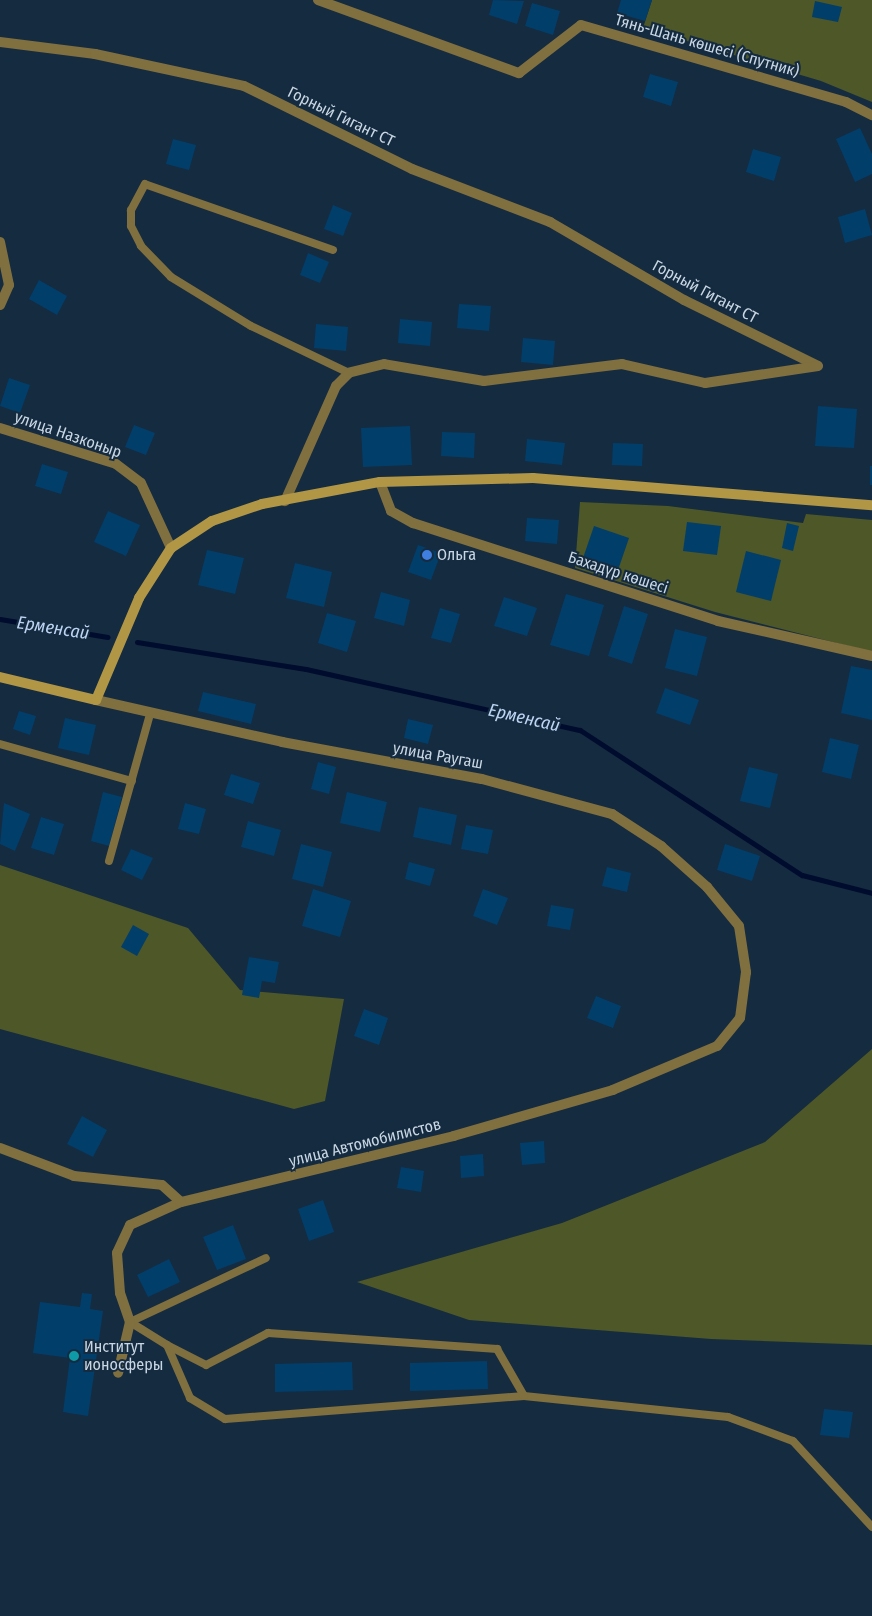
<!DOCTYPE html>
<meta charset="utf-8">
<style>
body{margin:0}
#map{position:relative;width:872px;height:1616px;overflow:hidden;background:#152b40;font-family:"Fira Sans Condensed",sans-serif}
div>[style]{position:absolute}
.green>*{inset:0;background:#4e5727}
.stream>*{height:5px;margin:-2.5px;padding:0 2.5px;transform-origin:2.5px;border-radius:2.5px;background:#000c2e}
.building>*{inset:0;background:#023e6a}
.lane>*{height:8px;margin:-4px;padding:0 4px;transform-origin:4px;border-radius:4px;background:#806f3f}
.street>*{height:10px;margin:-5px;padding:0 5px;transform-origin:5px;border-radius:5px;background:#806f3f}
.secondary>*{height:10px;margin:-5px;padding:0 5px;transform-origin:5px;border-radius:5px;background:#b19646}
.dots>*{width:14px;height:14px;translate:-50% -50%;box-sizing:border-box;border:2px solid #152b40;border-radius:50%}
span{translate:-50% -50%;white-space:nowrap;text-align:center;line-height:1.15;-webkit-text-stroke:4px #152b40;paint-order:stroke}
.street-label{font-size:16px;color:#c9d7e4}
.poi-label{font-size:16px;color:#c9d7e4}
.left{translate:0 -50%;text-align:left}
.water-label{font-size:18px;color:#bdd4f3;font-style:italic}
</style>
<div id="map">
<div class="green">
<div style="clip-path:polygon(652px 0,872px 0,872px 102px,821px 81px,643px 28px)"></div>
<div style="clip-path:polygon(580px 502px,668px 506px,803px 523px,806px 514px,872px 520px,872px 652px,715px 612px,575px 568px)"></div>
<div style="clip-path:polygon(0 865px,188px 928px,240px 990px,344px 999px,325px 1101px,294px 1109px,0 1029px)"></div>
<div style="clip-path:polygon(872px 1049px,872px 1345px,711px 1339px,469px 1320px,357px 1282px,562px 1223px,765px 1142px)"></div>
</div>
<div class="stream">
<div style="left:0;top:619px;width:109px;rotate:9.5deg"></div>
<div style="left:137px;top:642px;width:171px;rotate:9.1deg"></div>
<div style="left:306px;top:669px;width:281px;rotate:12.6deg"></div>
<div style="left:580px;top:730px;width:265px;rotate:33.2deg"></div>
<div style="left:802px;top:875px;width:72px;rotate:14.4deg"></div>
</div>
<div class="building">
<div style="clip-path:polygon(493px 0,524px 1px,517px 24px,489px 15px)"></div>
<div style="clip-path:polygon(621px 0,652px 0,645px 21px,617px 13px)"></div>
<div style="clip-path:polygon(815px 1px,842px 7px,838px 22px,812px 17px)"></div>
<div style="clip-path:polygon(532px 3px,560px 11px,553px 35px,525px 26px)"></div>
<div style="clip-path:polygon(650px 74px,678px 82px,671px 106px,643px 97px)"></div>
<div style="clip-path:polygon(860px 128px,872px 154px,872px 174px,855px 182px,836px 139px)"></div>
<div style="clip-path:polygon(173px 139px,196px 145px,189px 170px,166px 164px)"></div>
<div style="clip-path:polygon(753px 149px,781px 157px,774px 181px,746px 172px)"></div>
<div style="clip-path:polygon(333px 205px,352px 213px,343px 236px,324px 229px)"></div>
<div style="clip-path:polygon(865px 209px,872px 235px,845px 243px,838px 217px)"></div>
<div style="clip-path:polygon(308px 253px,329px 262px,320px 283px,300px 275px)"></div>
<div style="clip-path:polygon(39px 280px,67px 296px,57px 315px,29px 299px)"></div>
<div style="clip-path:polygon(459px 304px,491px 306px,489px 331px,457px 328px)"></div>
<div style="clip-path:polygon(400px 319px,432px 322px,430px 346px,398px 343px)"></div>
<div style="clip-path:polygon(316px 324px,348px 327px,346px 351px,314px 348px)"></div>
<div style="clip-path:polygon(523px 338px,555px 341px,553px 365px,521px 362px)"></div>
<div style="clip-path:polygon(9px 378px,30px 385px,20px 413px,0 406px)"></div>
<div style="clip-path:polygon(818px 406px,857px 409px,854px 448px,815px 446px)"></div>
<div style="clip-path:polygon(134px 425px,155px 433px,146px 455px,125px 447px)"></div>
<div style="clip-path:polygon(410px 426px,412px 465px,363px 467px,361px 428px)"></div>
<div style="clip-path:polygon(442px 432px,475px 433px,474px 458px,441px 456px)"></div>
<div style="clip-path:polygon(527px 439px,565px 443px,562px 465px,525px 461px)"></div>
<div style="clip-path:polygon(613px 443px,643px 444px,642px 466px,612px 465px)"></div>
<div style="clip-path:polygon(42px 464px,68px 472px,61px 494px,35px 486px)"></div>
<div style="clip-path:polygon(870px 466px,872px 466px,872px 485px,870px 485px)"></div>
<div style="clip-path:polygon(108px 511px,140px 525px,126px 556px,94px 542px)"></div>
<div style="clip-path:polygon(527px 518px,559px 520px,557px 544px,525px 541px)"></div>
<div style="clip-path:polygon(687px 522px,721px 526px,717px 555px,683px 551px)"></div>
<div style="clip-path:polygon(787px 523px,799px 526px,793px 551px,782px 548px)"></div>
<div style="clip-path:polygon(594px 526px,629px 538px,618px 570px,583px 558px)"></div>
<div style="clip-path:polygon(418px 545px,441px 553px,431px 580px,408px 572px)"></div>
<div style="clip-path:polygon(207px 550px,244px 558px,235px 594px,198px 585px)"></div>
<div style="clip-path:polygon(746px 551px,781px 560px,771px 601px,736px 592px)"></div>
<div style="clip-path:polygon(295px 563px,332px 572px,324px 607px,286px 598px)"></div>
<div style="clip-path:polygon(381px 592px,410px 600px,404px 626px,374px 618px)"></div>
<div style="clip-path:polygon(566px 594px,604px 605px,589px 656px,550px 645px)"></div>
<div style="clip-path:polygon(504px 597px,537px 608px,527px 636px,494px 626px)"></div>
<div style="clip-path:polygon(624px 606px,648px 614px,632px 664px,608px 656px)"></div>
<div style="clip-path:polygon(440px 608px,460px 614px,451px 643px,431px 638px)"></div>
<div style="clip-path:polygon(327px 613px,356px 621px,347px 652px,318px 643px)"></div>
<div style="clip-path:polygon(675px 629px,707px 637px,697px 676px,665px 668px)"></div>
<div style="clip-path:polygon(851px 666px,872px 670px,872px 720px,841px 713px)"></div>
<div style="clip-path:polygon(665px 688px,699px 700px,690px 725px,656px 713px)"></div>
<div style="clip-path:polygon(203px 692px,256px 704px,251px 724px,198px 711px)"></div>
<div style="clip-path:polygon(19px 711px,36px 716px,30px 735px,13px 729px)"></div>
<div style="clip-path:polygon(65px 718px,96px 725px,89px 755px,58px 748px)"></div>
<div style="clip-path:polygon(408px 719px,433px 725px,428px 744px,404px 738px)"></div>
<div style="clip-path:polygon(830px 738px,859px 745px,851px 779px,822px 772px)"></div>
<div style="clip-path:polygon(318px 762px,336px 767px,329px 794px,311px 789px)"></div>
<div style="clip-path:polygon(749px 767px,778px 774px,770px 808px,740px 801px)"></div>
<div style="clip-path:polygon(231px 774px,260px 783px,253px 804px,224px 795px)"></div>
<div style="clip-path:polygon(103px 792px,122px 797px,109px 846px,91px 841px)"></div>
<div style="clip-path:polygon(347px 792px,387px 802px,380px 832px,340px 823px)"></div>
<div style="clip-path:polygon(4px 803px,30px 814px,15px 851px,0 844px)"></div>
<div style="clip-path:polygon(185px 803px,206px 809px,199px 834px,178px 829px)"></div>
<div style="clip-path:polygon(419px 807px,457px 815px,451px 845px,413px 837px)"></div>
<div style="clip-path:polygon(41px 817px,64px 824px,54px 855px,31px 848px)"></div>
<div style="clip-path:polygon(248px 821px,281px 830px,274px 856px,241px 847px)"></div>
<div style="clip-path:polygon(466px 825px,493px 830px,488px 854px,461px 849px)"></div>
<div style="clip-path:polygon(301px 844px,332px 852px,323px 887px,292px 879px)"></div>
<div style="clip-path:polygon(725px 844px,760px 856px,752px 881px,717px 870px)"></div>
<div style="clip-path:polygon(131px 849px,153px 858px,142px 880px,121px 870px)"></div>
<div style="clip-path:polygon(409px 862px,435px 869px,430px 886px,405px 879px)"></div>
<div style="clip-path:polygon(607px 867px,631px 873px,627px 892px,602px 886px)"></div>
<div style="clip-path:polygon(313px 889px,351px 901px,340px 937px,302px 926px)"></div>
<div style="clip-path:polygon(483px 889px,508px 898px,497px 925px,473px 916px)"></div>
<div style="clip-path:polygon(551px 905px,574px 909px,570px 930px,547px 926px)"></div>
<div style="clip-path:polygon(133px 925px,149px 934px,137px 956px,121px 947px)"></div>
<div style="clip-path:polygon(249px 957px,279px 962px,275px 983px,262px 981px,259px 998px,242px 995px)"></div>
<div style="clip-path:polygon(596px 996px,621px 1006px,613px 1028px,587px 1018px)"></div>
<div style="clip-path:polygon(364px 1009px,388px 1018px,379px 1045px,354px 1036px)"></div>
<div style="clip-path:polygon(82px 1116px,107px 1130px,93px 1157px,67px 1144px)"></div>
<div style="clip-path:polygon(544px 1141px,545px 1163px,522px 1165px,520px 1143px)"></div>
<div style="clip-path:polygon(483px 1154px,484px 1176px,461px 1178px,460px 1156px)"></div>
<div style="clip-path:polygon(401px 1167px,424px 1171px,421px 1192px,397px 1188px)"></div>
<div style="clip-path:polygon(323px 1200px,334px 1232px,309px 1241px,298px 1209px)"></div>
<div style="clip-path:polygon(233px 1225px,246px 1259px,217px 1270px,203px 1237px)"></div>
<div style="clip-path:polygon(169px 1259px,180px 1282px,148px 1297px,137px 1275px)"></div>
<div style="clip-path:polygon(82px 1293px,92px 1294px,90px 1309px,103px 1311px,88px 1416px,63px 1412px,70px 1358px,33px 1353px,40px 1302px,80px 1307px)"></div>
<div style="clip-path:polygon(487px 1361px,488px 1389px,410px 1391px,410px 1363px)"></div>
<div style="clip-path:polygon(352px 1362px,353px 1390px,275px 1392px,275px 1364px)"></div>
<div style="clip-path:polygon(824px 1409px,853px 1412px,849px 1438px,820px 1435px)"></div>
</div>
<div class="lane">
<div style="left:333px;top:250px;width:199px;rotate:-160.7deg"></div>
<div style="left:145px;top:184px;width:30px;rotate:118deg"></div>
<div style="left:131px;top:210px;width:16px;rotate:90deg"></div>
<div style="left:131px;top:226px;width:22px;rotate:63deg"></div>
<div style="left:141px;top:246px;width:43px;rotate:45.9deg"></div>
<div style="left:171px;top:277px;width:94px;rotate:31.5deg"></div>
<div style="left:251px;top:326px;width:109px;rotate:25.6deg"></div>
<div style="left:0;top:744px;width:137px;rotate:15.7deg"></div>
<div style="left:109px;top:861px;width:153px;rotate:-74.4deg"></div>
<div style="left:130px;top:1322px;width:44px;rotate:31.9deg"></div>
<div style="left:167px;top:1345px;width:58px;rotate:66.5deg"></div>
<div style="left:190px;top:1398px;width:41px;rotate:31deg"></div>
<div style="left:225px;top:1419px;width:300px;rotate:-4.4deg"></div>
<div style="left:524px;top:1396px;width:205px;rotate:5.9deg"></div>
<div style="left:728px;top:1417px;width:69px;rotate:20.3deg"></div>
<div style="left:793px;top:1441px;width:117px;rotate:47.4deg"></div>
<div style="left:130px;top:1322px;width:150px;rotate:-25.2deg"></div>
<div style="left:167px;top:1345px;width:44px;rotate:27.1deg"></div>
<div style="left:206px;top:1365px;width:70px;rotate:-27.3deg"></div>
<div style="left:268px;top:1333px;width:230px;rotate:4deg"></div>
<div style="left:497px;top:1349px;width:54px;rotate:60.1deg"></div>
</div>
<div class="street">
<div style="left:318px;top:0;width:214px;rotate:20deg"></div>
<div style="left:519px;top:73px;width:78px;rotate:-37.7deg"></div>
<div style="left:581px;top:25px;width:276px;rotate:16.2deg"></div>
<div style="left:846px;top:102px;width:29px;rotate:27deg"></div>
<div style="left:0;top:42px;width:96px;rotate:7.2deg"></div>
<div style="left:95px;top:54px;width:152px;rotate:12.1deg"></div>
<div style="left:244px;top:86px;width:187px;rotate:26.3deg"></div>
<div style="left:412px;top:169px;width:148px;rotate:21deg"></div>
<div style="left:550px;top:222px;width:155px;rotate:30.2deg"></div>
<div style="left:684px;top:300px;width:149px;rotate:26.2deg"></div>
<div style="left:818px;top:366px;width:114px;rotate:171.4deg"></div>
<div style="left:705px;top:383px;width:85px;rotate:-167.1deg"></div>
<div style="left:622px;top:364px;width:139px;rotate:173deg"></div>
<div style="left:484px;top:381px;width:101px;rotate:-170.4deg"></div>
<div style="left:384px;top:364px;width:36px;rotate:166deg"></div>
<div style="left:349px;top:373px;width:18px;rotate:135deg"></div>
<div style="left:336px;top:386px;width:126px;rotate:113.9deg"></div>
<div style="left:0;top:242px;width:44px;rotate:78.2deg"></div>
<div style="left:9px;top:285px;width:22px;rotate:114deg"></div>
<div style="left:0;top:428px;width:121px;rotate:17.2deg"></div>
<div style="left:116px;top:464px;width:31px;rotate:37deg"></div>
<div style="left:141px;top:483px;width:72px;rotate:65.2deg"></div>
<div style="left:380px;top:482px;width:31px;rotate:69deg"></div>
<div style="left:391px;top:511px;width:25px;rotate:29deg"></div>
<div style="left:413px;top:523px;width:320px;rotate:17.8deg"></div>
<div style="left:718px;top:621px;width:158px;rotate:12.8deg"></div>
<div style="left:96px;top:700px;width:191px;rotate:12.7deg"></div>
<div style="left:282px;top:742px;width:203px;rotate:10.5deg"></div>
<div style="left:482px;top:779px;width:135px;rotate:15.1deg"></div>
<div style="left:612px;top:814px;width:59px;rotate:33.1deg"></div>
<div style="left:661px;top:846px;width:62px;rotate:41.7deg"></div>
<div style="left:707px;top:887px;width:50px;rotate:50.6deg"></div>
<div style="left:739px;top:926px;width:47px;rotate:81.3deg"></div>
<div style="left:746px;top:972px;width:46px;rotate:97.4deg"></div>
<div style="left:740px;top:1018px;width:36px;rotate:129deg"></div>
<div style="left:717px;top:1046px;width:113px;rotate:157.1deg"></div>
<div style="left:613px;top:1090px;width:166px;rotate:163.9deg"></div>
<div style="left:454px;top:1136px;width:281px;rotate:166.4deg"></div>
<div style="left:181px;top:1202px;width:56px;rotate:155.7deg"></div>
<div style="left:130px;top:1225px;width:31px;rotate:115deg"></div>
<div style="left:117px;top:1253px;width:40px;rotate:85.7deg"></div>
<div style="left:120px;top:1293px;width:31px;rotate:71deg"></div>
<div style="left:130px;top:1322px;width:52px;rotate:103.2deg"></div>
<div style="left:0;top:1148px;width:79px;rotate:20.7deg"></div>
<div style="left:74px;top:1176px;width:88px;rotate:5.8deg"></div>
<div style="left:162px;top:1185px;width:25px;rotate:42deg"></div>
</div>
<div class="secondary">
<div style="left:0;top:677px;width:99px;rotate:13.5deg"></div>
<div style="left:96px;top:700px;width:111px;rotate:-67.1deg"></div>
<div style="left:139px;top:598px;width:59px;rotate:-57.4deg"></div>
<div style="left:171px;top:548px;width:49px;rotate:-33.4deg"></div>
<div style="left:212px;top:521px;width:53px;rotate:-18.8deg"></div>
<div style="left:262px;top:504px;width:120px;rotate:-10.6deg"></div>
<div style="left:380px;top:482px;width:153px;rotate:-1.5deg"></div>
<div style="left:533px;top:478px;width:340px;rotate:4.6deg"></div>
</div>
<div class="dots">
<div style="left:427px;top:555px;background:#3f7fe0"></div>
<div style="left:74px;top:1356px;background:#0f9aa8"></div>
</div>
<div class="street-label">
<span style="left:707px;top:46px;rotate:16deg">Тянь-Шань көшесі (Спутник)</span>
<span style="left:341px;top:117px;rotate:26deg">Горный Гигант СТ</span>
<span style="left:705px;top:292px;rotate:28deg">Горный Гигант СТ</span>
<span style="left:68px;top:435px;rotate:19deg">улица Назконыр</span>
<span style="left:618px;top:573px;rotate:18deg">Бахадүр көшесі</span>
<span style="left:438px;top:756px;rotate:10deg">улица Раугаш</span>
<span style="left:365px;top:1143px;rotate:-14deg">улица Автомобилистов</span>
</div>
<div class="poi-label">
<span class="left" style="left:437px;top:555px">Ольга</span>
<span class="left" style="left:84px;top:1356px">Институт<br>ионосферы</span>
</div>
<div class="water-label">
<span style="left:53px;top:628px;rotate:9deg">Ерменсай</span>
<span style="left:524px;top:718px;rotate:13deg">Ерменсай</span>
</div>
</div>
